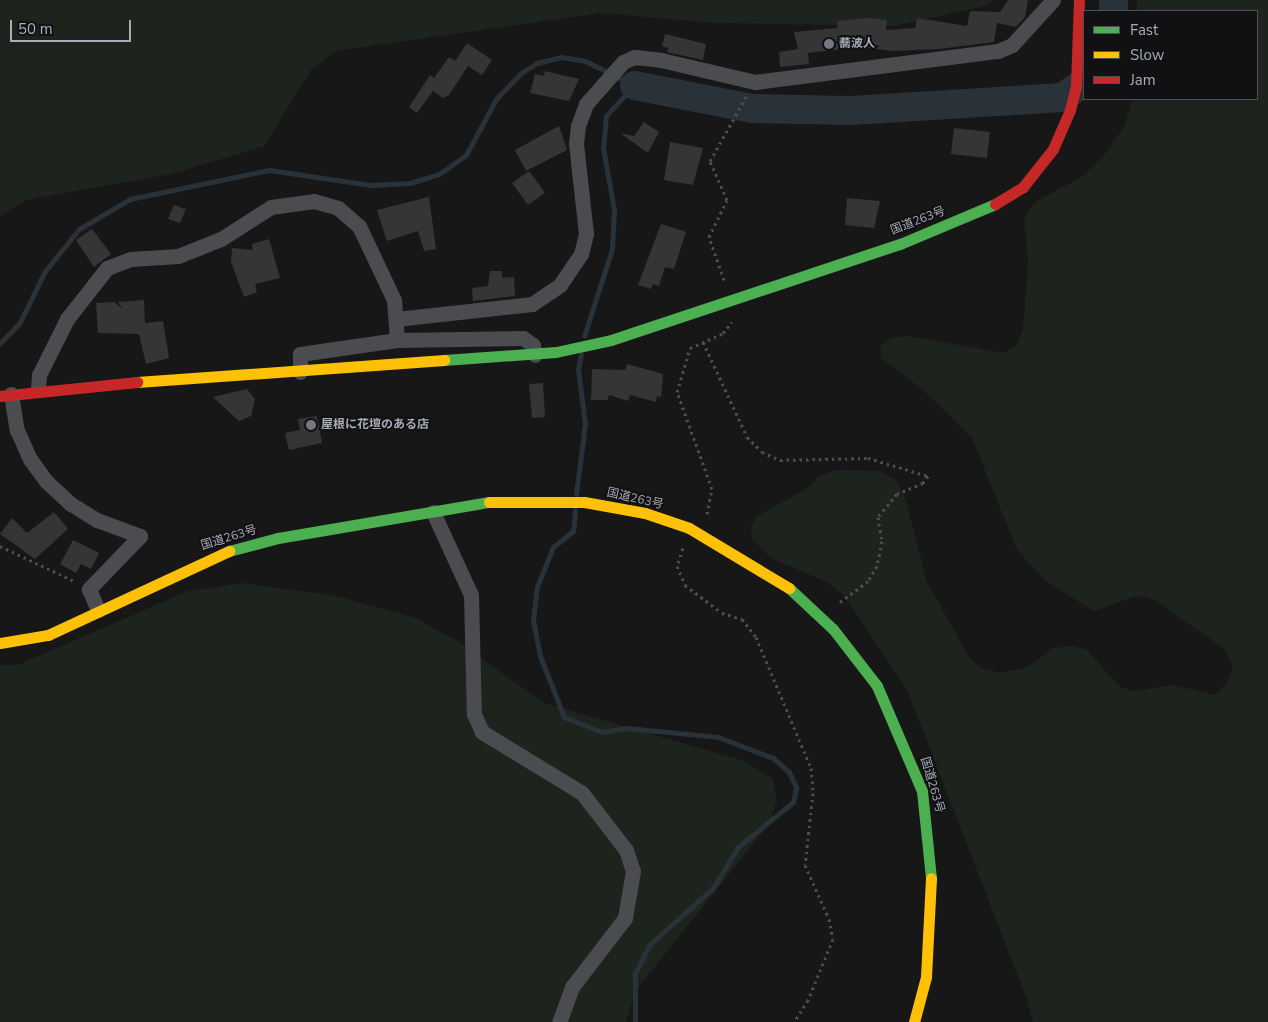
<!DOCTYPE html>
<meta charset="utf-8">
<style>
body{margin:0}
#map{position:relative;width:1268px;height:1022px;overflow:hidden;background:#171717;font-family:"Nunito Sans","Noto Sans JP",sans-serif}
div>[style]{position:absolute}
.green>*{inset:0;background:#1d241e}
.stream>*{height:5px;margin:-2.5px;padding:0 2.5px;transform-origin:2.5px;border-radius:2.5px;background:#2a3239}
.river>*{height:29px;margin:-14.5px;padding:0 14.5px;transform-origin:14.5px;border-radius:14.5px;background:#2a3239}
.building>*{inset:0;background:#353536}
.path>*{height:3px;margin-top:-1.5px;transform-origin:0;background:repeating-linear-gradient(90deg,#4d4e52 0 2.5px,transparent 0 6.5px)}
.street>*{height:15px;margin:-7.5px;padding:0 7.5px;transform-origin:7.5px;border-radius:7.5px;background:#4b4c50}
.fast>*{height:11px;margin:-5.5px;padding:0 5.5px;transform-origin:5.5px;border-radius:5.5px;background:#4caf50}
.slow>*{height:11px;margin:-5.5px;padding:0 5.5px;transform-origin:5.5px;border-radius:5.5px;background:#ffc107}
.jam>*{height:11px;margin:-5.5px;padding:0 5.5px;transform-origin:5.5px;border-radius:5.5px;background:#c62828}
.slow-bridge>*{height:11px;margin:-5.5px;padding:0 5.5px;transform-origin:5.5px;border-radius:5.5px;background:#ffc107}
.dots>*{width:14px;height:14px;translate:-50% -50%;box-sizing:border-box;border:2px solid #111113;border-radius:50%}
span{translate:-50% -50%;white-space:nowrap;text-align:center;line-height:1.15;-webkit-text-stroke:4px #111113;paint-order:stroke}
.poi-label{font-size:12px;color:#a8adb8;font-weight:700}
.left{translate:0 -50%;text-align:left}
.street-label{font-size:12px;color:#a8adb8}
.legend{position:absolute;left:1083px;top:10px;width:175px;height:90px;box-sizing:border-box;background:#111113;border:1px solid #4d4f55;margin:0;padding:6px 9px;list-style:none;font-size:15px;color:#a8adb8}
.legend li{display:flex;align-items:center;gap:10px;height:25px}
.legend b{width:25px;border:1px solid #4d4f55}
.scale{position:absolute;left:10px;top:20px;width:121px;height:22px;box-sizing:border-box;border:2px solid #a8adb8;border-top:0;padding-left:6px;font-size:15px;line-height:18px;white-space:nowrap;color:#a8adb8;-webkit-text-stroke:4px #111113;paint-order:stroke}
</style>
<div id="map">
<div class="green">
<div style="clip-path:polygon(0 0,996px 0,981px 7px,894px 26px,715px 23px,601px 13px,335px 51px,311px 70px,264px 146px,171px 174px,26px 200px,0 216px)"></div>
<div style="clip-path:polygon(1137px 0,1268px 0,1268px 1022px,1033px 1022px,1026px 997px,908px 692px,845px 596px,827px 582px,771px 558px,752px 539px,751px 527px,757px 516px,806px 489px,820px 476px,836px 470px,880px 471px,896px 480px,905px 498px,927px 582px,970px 659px,983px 669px,1001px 673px,1028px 667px,1053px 648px,1072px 646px,1087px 650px,1120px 687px,1134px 691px,1173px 685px,1215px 695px,1227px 683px,1233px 667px,1225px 649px,1153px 599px,1136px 596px,1094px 611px,1047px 582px,1017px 550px,972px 438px,923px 390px,881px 358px,881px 346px,889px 338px,907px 336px,1004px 353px,1017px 346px,1023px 329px,1028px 260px,1024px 219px,1035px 202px,1082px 177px,1105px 154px,1125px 125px,1132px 99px,1257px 99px,1257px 11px,1137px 11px)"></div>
<div style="clip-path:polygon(242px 583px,337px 596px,415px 618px,456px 640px,544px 703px,744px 761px,773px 779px,777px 800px,769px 824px,634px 993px,626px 1022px,0 1022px,0 665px,18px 665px,188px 591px)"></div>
</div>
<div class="stream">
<div style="left:0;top:343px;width:29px;rotate:-46deg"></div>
<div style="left:20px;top:322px;width:57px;rotate:-63.9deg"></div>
<div style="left:45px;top:271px;width:54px;rotate:-51deg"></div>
<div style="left:79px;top:229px;width:59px;rotate:-30.5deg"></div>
<div style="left:130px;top:199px;width:142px;rotate:-11.8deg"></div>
<div style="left:269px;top:170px;width:103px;rotate:8.4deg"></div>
<div style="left:371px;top:185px;width:39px;rotate:-3deg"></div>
<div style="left:410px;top:183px;width:30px;rotate:-17deg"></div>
<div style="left:439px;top:174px;width:33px;rotate:-35deg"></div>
<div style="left:466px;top:155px;width:64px;rotate:-61.8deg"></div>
<div style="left:496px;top:99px;width:36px;rotate:-46deg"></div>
<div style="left:521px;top:73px;width:19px;rotate:-32deg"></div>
<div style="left:537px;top:63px;width:25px;rotate:-14deg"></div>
<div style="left:561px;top:57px;width:24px;rotate:9deg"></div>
<div style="left:585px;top:61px;width:55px;rotate:26.1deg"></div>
<div style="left:634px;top:85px;width:42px;rotate:132.1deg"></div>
<div style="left:606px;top:116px;width:32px;rotate:95deg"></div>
<div style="left:603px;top:148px;width:63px;rotate:79.9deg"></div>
<div style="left:614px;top:210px;width:39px;rotate:93deg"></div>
<div style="left:612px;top:249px;width:91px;rotate:107.8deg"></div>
<div style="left:576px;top:494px;width:71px;rotate:-82.7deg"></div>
<div style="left:585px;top:424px;width:55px;rotate:-97.3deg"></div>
<div style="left:578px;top:369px;width:15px;rotate:-79deg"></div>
<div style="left:575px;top:510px;width:21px;rotate:95deg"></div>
<div style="left:573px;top:531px;width:26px;rotate:141deg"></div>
<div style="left:553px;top:547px;width:43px;rotate:111.8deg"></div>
<div style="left:537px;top:587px;width:33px;rotate:97deg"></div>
<div style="left:533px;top:620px;width:37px;rotate:79deg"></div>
<div style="left:540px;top:656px;width:66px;rotate:68.5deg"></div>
<div style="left:564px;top:717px;width:41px;rotate:21.5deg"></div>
<div style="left:602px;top:732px;width:25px;rotate:-9deg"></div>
<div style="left:627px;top:728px;width:91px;rotate:5.6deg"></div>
<div style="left:718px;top:737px;width:59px;rotate:20.9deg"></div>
<div style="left:773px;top:758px;width:21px;rotate:41deg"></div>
<div style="left:789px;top:772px;width:17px;rotate:65deg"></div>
<div style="left:796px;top:787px;width:15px;rotate:101deg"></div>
<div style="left:793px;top:802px;width:71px;rotate:140.7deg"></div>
<div style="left:738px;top:847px;width:48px;rotate:121.4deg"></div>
<div style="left:713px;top:888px;width:84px;rotate:138.4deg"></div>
<div style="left:650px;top:944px;width:34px;rotate:117deg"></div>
<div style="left:635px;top:974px;width:48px;rotate:90deg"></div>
</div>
<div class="river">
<div style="left:1113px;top:11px;width:11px;rotate:-90deg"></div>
<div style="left:634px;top:85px;width:120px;rotate:11deg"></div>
<div style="left:752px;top:108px;width:98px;rotate:1.2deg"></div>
<div style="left:850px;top:110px;width:212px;rotate:-3.5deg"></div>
<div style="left:1062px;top:97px;width:27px;rotate:-36deg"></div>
</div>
<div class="building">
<div style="clip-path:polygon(1008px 0,1028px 0,1025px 17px,1016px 27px,997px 23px,994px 42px,939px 49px,892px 51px,862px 47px,808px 53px,809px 64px,780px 67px,779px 52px,798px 49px,794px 32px,838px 28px,837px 21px,868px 18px,887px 20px,886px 30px,915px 28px,917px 18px,967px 26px,970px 11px,1000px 12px)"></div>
<div style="clip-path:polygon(665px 34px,706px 44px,703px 60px,667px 52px,668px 48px,662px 46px)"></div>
<div style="clip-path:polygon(467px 43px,492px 60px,482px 75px,468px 66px,449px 95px,443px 98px,433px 91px,417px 113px,409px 107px,430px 75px,434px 78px,449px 57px,455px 61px)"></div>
<div style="clip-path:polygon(545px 71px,579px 79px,569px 101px,530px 93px,535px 74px,544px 76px)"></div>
<div style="clip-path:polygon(644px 122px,659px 132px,648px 153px,620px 133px,634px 136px)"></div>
<div style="clip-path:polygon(559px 126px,567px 150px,526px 171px,515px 150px)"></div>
<div style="clip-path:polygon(954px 128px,990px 132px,987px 158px,951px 154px)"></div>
<div style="clip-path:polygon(670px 142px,703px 148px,693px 185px,664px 180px)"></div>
<div style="clip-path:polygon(529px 171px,545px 193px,528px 205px,512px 183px)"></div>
<div style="clip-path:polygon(429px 197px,436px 249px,424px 251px,418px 231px,387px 241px,377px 210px)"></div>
<div style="clip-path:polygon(847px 198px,880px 201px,874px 228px,845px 225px)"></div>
<div style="clip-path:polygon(174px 205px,186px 209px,180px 223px,168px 219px)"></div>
<div style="clip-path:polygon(661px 224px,686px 232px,674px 269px,665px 267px,659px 286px,653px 284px,651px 289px,638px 285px)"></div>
<div style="clip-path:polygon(92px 229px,111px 254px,94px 267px,76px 240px)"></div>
<div style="clip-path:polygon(269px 239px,280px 278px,255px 284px,257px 292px,244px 297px,231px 262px,232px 248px,253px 250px,252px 244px)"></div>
<div style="clip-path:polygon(490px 271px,502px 271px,502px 278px,514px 277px,515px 296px,473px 301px,472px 288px,488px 286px)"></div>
<div style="clip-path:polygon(144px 300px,145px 323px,163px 321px,169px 358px,146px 364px,139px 334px,98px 333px,96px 303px,114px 302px,123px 309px,118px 302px)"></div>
<div style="clip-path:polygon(627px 364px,663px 374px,661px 397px,657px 396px,656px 402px,630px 395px,628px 401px,609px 395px,608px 400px,591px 400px,592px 369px,625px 370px)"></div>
<div style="clip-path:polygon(543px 383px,545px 417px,532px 418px,529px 384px)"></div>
<div style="clip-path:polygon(247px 389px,255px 399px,251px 416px,239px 421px,213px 397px)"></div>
<div style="clip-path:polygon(317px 416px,322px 443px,289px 450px,285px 433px,300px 430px,298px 419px)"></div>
<div style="clip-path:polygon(54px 512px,68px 529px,35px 559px,0 534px,12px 518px,27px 533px)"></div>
<div style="clip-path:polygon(73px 540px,99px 553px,91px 569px,81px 564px,76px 573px,60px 564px)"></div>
</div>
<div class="path">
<div style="left:724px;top:280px;width:46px;rotate:-109.2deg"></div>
<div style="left:709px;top:237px;width:41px;rotate:-64.1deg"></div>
<div style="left:727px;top:200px;width:43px;rotate:-113.6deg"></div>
<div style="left:710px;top:161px;width:76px;rotate:-60.7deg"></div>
<div style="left:703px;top:342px;width:105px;rotate:65.1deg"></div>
<div style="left:747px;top:437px;width:21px;rotate:45deg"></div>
<div style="left:762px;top:452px;width:20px;rotate:24deg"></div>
<div style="left:780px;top:460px;width:88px;rotate:-1.3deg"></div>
<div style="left:868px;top:458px;width:63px;rotate:16.7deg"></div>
<div style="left:928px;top:476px;width:9px;rotate:126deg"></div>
<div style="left:923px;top:483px;width:28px;rotate:157deg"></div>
<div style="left:897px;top:494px;width:30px;rotate:130deg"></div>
<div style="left:878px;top:517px;width:24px;rotate:81deg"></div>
<div style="left:882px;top:541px;width:25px;rotate:101deg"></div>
<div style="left:877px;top:566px;width:17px;rotate:121deg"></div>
<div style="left:868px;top:581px;width:39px;rotate:143deg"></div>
<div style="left:707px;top:514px;width:25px;rotate:-79deg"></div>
<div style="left:712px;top:489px;width:103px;rotate:-109.8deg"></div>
<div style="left:677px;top:392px;width:46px;rotate:-73.5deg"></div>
<div style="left:690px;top:348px;width:36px;rotate:-24deg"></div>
<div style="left:723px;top:333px;width:14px;rotate:-51deg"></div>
<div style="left:0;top:546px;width:84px;rotate:25.3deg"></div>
<div style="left:683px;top:548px;width:19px;rotate:108deg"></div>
<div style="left:677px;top:566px;width:21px;rotate:67deg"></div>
<div style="left:685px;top:585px;width:46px;rotate:37.1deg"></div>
<div style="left:722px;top:613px;width:21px;rotate:17deg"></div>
<div style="left:742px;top:619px;width:23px;rotate:52deg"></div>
<div style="left:756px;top:637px;width:142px;rotate:67.2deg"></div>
<div style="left:811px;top:768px;width:25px;rotate:85deg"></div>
<div style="left:813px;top:793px;width:72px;rotate:96.3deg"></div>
<div style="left:805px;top:865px;width:59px;rotate:66deg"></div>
<div style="left:829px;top:919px;width:20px;rotate:79deg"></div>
<div style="left:833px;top:939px;width:66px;rotate:112.3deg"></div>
<div style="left:808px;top:1000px;width:26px;rotate:122deg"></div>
</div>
<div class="street">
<div style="left:396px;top:319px;width:137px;rotate:-6.3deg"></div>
<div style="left:532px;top:304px;width:34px;rotate:-34deg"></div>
<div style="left:560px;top:285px;width:37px;rotate:-56deg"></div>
<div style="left:581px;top:254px;width:21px;rotate:-76deg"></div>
<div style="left:586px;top:234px;width:91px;rotate:-96.3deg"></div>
<div style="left:576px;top:144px;width:18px;rotate:-84deg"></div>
<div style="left:578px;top:126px;width:23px;rotate:-70deg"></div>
<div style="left:586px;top:104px;width:56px;rotate:-48.6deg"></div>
<div style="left:623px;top:62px;width:12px;rotate:-24deg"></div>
<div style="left:634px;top:57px;width:27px;rotate:6deg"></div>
<div style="left:661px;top:60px;width:97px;rotate:13.2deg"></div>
<div style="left:755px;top:82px;width:245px;rotate:-7.3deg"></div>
<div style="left:998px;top:51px;width:15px;rotate:-23deg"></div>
<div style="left:1012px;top:45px;width:61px;rotate:-47.7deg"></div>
<div style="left:397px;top:340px;width:126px;rotate:-0.9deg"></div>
<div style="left:523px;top:338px;width:12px;rotate:35deg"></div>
<div style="left:533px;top:345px;width:10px;rotate:79deg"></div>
<div style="left:38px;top:389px;width:14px;rotate:-86deg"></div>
<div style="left:39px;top:375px;width:63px;rotate:-63.4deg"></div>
<div style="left:67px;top:319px;width:65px;rotate:-51.9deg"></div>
<div style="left:107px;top:268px;width:26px;rotate:-21deg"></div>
<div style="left:131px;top:259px;width:47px;rotate:-3.7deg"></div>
<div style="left:178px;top:256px;width:46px;rotate:-21.6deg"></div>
<div style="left:221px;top:239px;width:59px;rotate:-32.6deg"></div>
<div style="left:271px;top:207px;width:43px;rotate:-7.9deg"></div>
<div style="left:314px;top:201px;width:25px;rotate:16deg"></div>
<div style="left:338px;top:208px;width:28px;rotate:41deg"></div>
<div style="left:359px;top:226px;width:82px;rotate:64.7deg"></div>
<div style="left:394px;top:300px;width:40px;rotate:85.7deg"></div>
<div style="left:397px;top:340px;width:98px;rotate:171.8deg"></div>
<div style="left:300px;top:354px;width:18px;rotate:90deg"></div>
<div style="left:11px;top:394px;width:36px;rotate:81deg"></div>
<div style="left:17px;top:430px;width:32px;rotate:66deg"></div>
<div style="left:30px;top:459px;width:27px;rotate:54deg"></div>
<div style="left:46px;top:481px;width:34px;rotate:43deg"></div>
<div style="left:71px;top:504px;width:31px;rotate:32deg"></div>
<div style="left:97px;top:520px;width:46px;rotate:20.4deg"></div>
<div style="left:140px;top:536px;width:74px;rotate:133.9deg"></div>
<div style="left:89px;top:589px;width:23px;rotate:67deg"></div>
<div style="left:433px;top:512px;width:91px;rotate:65.4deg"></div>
<div style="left:471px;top:595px;width:119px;rotate:88.6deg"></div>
<div style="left:474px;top:714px;width:20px;rotate:66deg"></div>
<div style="left:482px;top:732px;width:117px;rotate:31.4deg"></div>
<div style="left:582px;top:793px;width:72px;rotate:52.3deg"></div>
<div style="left:626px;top:850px;width:22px;rotate:72deg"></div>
<div style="left:633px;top:871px;width:48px;rotate:99.7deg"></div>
<div style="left:625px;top:918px;width:87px;rotate:127.5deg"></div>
<div style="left:572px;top:987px;width:37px;rotate:110deg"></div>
</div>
<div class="fast">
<div style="left:444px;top:360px;width:112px;rotate:-4.1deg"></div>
<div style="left:556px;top:352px;width:56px;rotate:-12.3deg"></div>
<div style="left:611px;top:340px;width:305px;rotate:-18.4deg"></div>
<div style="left:900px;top:244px;width:103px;rotate:-22.8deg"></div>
<div style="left:229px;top:551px;width:51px;rotate:-14.9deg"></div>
<div style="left:278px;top:538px;width:214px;rotate:-9.7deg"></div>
<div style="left:789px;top:588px;width:60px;rotate:43deg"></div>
<div style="left:833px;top:629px;width:72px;rotate:52.3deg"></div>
<div style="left:877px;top:686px;width:114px;rotate:66.8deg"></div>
<div style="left:922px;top:791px;width:87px;rotate:84.1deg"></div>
</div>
<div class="slow">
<div style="left:137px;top:382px;width:308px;rotate:-4.1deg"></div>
<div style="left:0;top:643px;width:49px;rotate:-9.5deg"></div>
<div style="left:48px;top:635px;width:200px;rotate:-24.9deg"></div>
<div style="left:914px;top:1022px;width:47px;rotate:-75.1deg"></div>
<div style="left:926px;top:977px;width:99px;rotate:-87.1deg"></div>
</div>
<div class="jam">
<div style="left:995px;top:204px;width:33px;rotate:-31deg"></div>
<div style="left:1023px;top:187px;width:48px;rotate:-51.7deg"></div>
<div style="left:1053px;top:149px;width:43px;rotate:-66.4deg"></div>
<div style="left:1070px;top:110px;width:25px;rotate:-76deg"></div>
<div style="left:1076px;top:86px;width:86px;rotate:-88deg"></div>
<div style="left:0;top:396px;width:138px;rotate:-5.8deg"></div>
</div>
<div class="slow-bridge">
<div style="left:489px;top:502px;width:95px"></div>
<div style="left:584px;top:502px;width:62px;rotate:10.2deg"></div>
<div style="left:645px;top:513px;width:46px;rotate:18.8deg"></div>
<div style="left:689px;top:528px;width:117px;rotate:31deg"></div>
</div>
<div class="dots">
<div style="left:829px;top:44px;background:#757880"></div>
<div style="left:311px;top:425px;background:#757880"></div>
</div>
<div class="poi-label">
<span class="left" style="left:839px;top:44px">蕎波人</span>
<span class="left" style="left:321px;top:425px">屋根に花壇のある店</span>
</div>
<div class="street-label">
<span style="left:918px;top:221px;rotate:-21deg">国道263号</span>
<span style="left:635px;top:499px;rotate:13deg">国道263号</span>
<span style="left:229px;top:538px;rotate:-17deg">国道263号</span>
<span style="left:932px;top:785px;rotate:74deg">国道263号</span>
</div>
<ul class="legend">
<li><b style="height:6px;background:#4caf50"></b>Fast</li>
<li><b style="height:6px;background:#ffc107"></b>Slow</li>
<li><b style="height:6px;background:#c62828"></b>Jam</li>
</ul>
<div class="scale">50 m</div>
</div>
